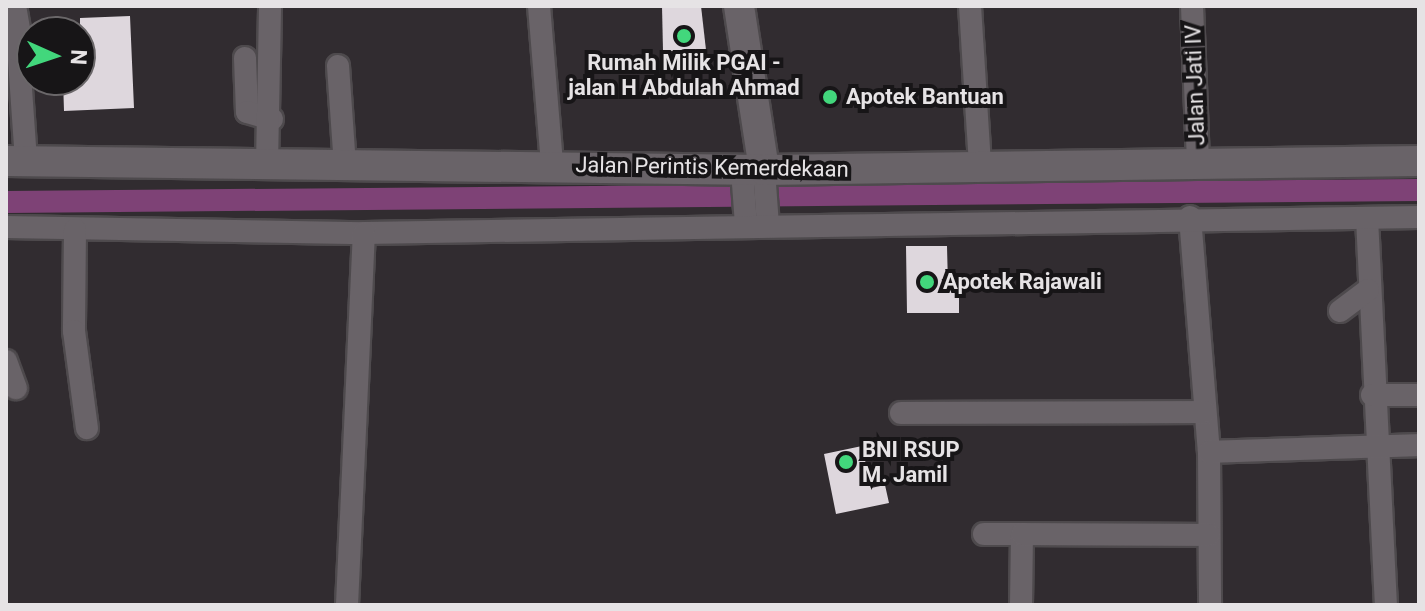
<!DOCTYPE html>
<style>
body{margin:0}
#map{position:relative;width:1425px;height:611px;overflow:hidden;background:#312c30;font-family:Roboto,sans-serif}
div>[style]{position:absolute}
.canal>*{height:22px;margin:-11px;padding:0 11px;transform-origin:11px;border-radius:11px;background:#7e4276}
.building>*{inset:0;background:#ded7dd}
.roads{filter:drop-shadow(2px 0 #4e4a4d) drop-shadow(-2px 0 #4e4a4d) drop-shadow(0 2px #4e4a4d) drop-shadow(0 -2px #4e4a4d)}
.street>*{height:22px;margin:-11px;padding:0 11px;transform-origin:11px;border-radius:11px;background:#696368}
.secondary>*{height:30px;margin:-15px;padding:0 15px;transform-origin:15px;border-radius:15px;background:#696368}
.dots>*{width:22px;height:22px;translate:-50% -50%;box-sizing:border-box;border:4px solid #171517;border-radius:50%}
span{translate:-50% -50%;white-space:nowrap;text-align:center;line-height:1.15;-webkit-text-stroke:8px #171517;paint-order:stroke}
.poi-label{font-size:22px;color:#e6e3e5;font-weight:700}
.left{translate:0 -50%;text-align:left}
.street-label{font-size:22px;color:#e6e3e5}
.frame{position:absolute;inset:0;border:8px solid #e6e3e5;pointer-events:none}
.north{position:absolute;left:16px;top:16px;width:80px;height:80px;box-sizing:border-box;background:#171517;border:2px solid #6a6769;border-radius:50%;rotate:93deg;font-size:22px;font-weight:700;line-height:32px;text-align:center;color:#e6e3e5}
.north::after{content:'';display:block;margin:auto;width:28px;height:36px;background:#42d77c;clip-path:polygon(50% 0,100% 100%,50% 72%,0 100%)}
</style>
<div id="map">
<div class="canal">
<div style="left:6px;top:202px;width:1413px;rotate:-0.49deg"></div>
</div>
<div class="building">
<div style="clip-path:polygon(662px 6px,701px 6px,706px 50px,663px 51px)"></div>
<div style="clip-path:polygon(130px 16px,134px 108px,64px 111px,63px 80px,80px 80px,80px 18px)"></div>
<div style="clip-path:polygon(906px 246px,947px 246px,948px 285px,959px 285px,959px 313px,907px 313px)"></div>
<div style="clip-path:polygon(862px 446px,871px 488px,885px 485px,889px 503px,836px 514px,824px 454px)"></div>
</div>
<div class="roads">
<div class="street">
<div style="left:539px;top:6px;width:160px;rotate:85.3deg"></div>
<div style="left:970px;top:6px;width:159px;rotate:86.4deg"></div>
<div style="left:1192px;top:6px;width:159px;rotate:87.8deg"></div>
<div style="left:18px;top:46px;width:115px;rotate:86deg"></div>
<div style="left:245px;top:58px;width:54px;rotate:87.9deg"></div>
<div style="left:247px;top:112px;width:26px;rotate:16deg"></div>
<div style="left:338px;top:66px;width:99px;rotate:86deg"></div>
<div style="left:267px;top:165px;width:159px;rotate:-88.9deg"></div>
<div style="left:742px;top:170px;width:55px;rotate:85.8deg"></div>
<div style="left:764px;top:170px;width:56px;rotate:85.9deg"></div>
<div style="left:1190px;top:217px;width:236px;rotate:85.4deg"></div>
<div style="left:1209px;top:452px;width:153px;rotate:89.6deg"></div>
<div style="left:1367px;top:218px;width:387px;rotate:87.2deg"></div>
<div style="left:6px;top:227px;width:358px;rotate:1deg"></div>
<div style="left:364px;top:233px;width:1055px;rotate:-0.87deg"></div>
<div style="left:75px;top:230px;width:101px;rotate:90.6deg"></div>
<div style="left:74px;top:331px;width:98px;rotate:82.4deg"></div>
<div style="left:1340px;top:311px;width:35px;rotate:-37deg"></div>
<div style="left:6px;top:361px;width:29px;rotate:70deg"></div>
<div style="left:1372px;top:395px;width:47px"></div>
<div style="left:901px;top:413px;width:304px;rotate:-0.2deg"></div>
<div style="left:1209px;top:452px;width:210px;rotate:-1.9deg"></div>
<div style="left:984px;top:534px;width:38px"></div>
<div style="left:347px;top:605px;width:372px;rotate:-87.4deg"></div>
<div style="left:1021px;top:605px;width:71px;rotate:-89.2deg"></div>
<div style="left:1022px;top:534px;width:187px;rotate:0.3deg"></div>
</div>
<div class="secondary">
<div style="left:11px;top:6px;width:41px;rotate:80.1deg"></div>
<div style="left:739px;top:6px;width:166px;rotate:81.3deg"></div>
<div style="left:6px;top:161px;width:758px;rotate:0.68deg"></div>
<div style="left:764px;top:170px;width:655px;rotate:-0.79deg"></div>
</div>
</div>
<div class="dots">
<div style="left:684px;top:36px;background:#42d77c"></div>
<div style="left:830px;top:97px;background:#42d77c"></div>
<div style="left:927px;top:282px;background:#42d77c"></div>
<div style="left:846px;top:462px;background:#42d77c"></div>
</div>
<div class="poi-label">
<span style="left:684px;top:75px">Rumah Milik PGAI -<br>jalan H Abdulah Ahmad</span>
<span class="left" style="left:846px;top:97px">Apotek Bantuan</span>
<span class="left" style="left:943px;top:282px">Apotek Rajawali</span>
<span class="left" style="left:862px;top:462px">BNI RSUP<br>M. Jamil</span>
</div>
<div class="street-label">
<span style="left:1195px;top:85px;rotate:-92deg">Jalan Jati IV</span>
<span style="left:712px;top:167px;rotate:1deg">Jalan Perintis Kemerdekaan</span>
</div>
<div class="frame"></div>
<div class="north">N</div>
</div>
